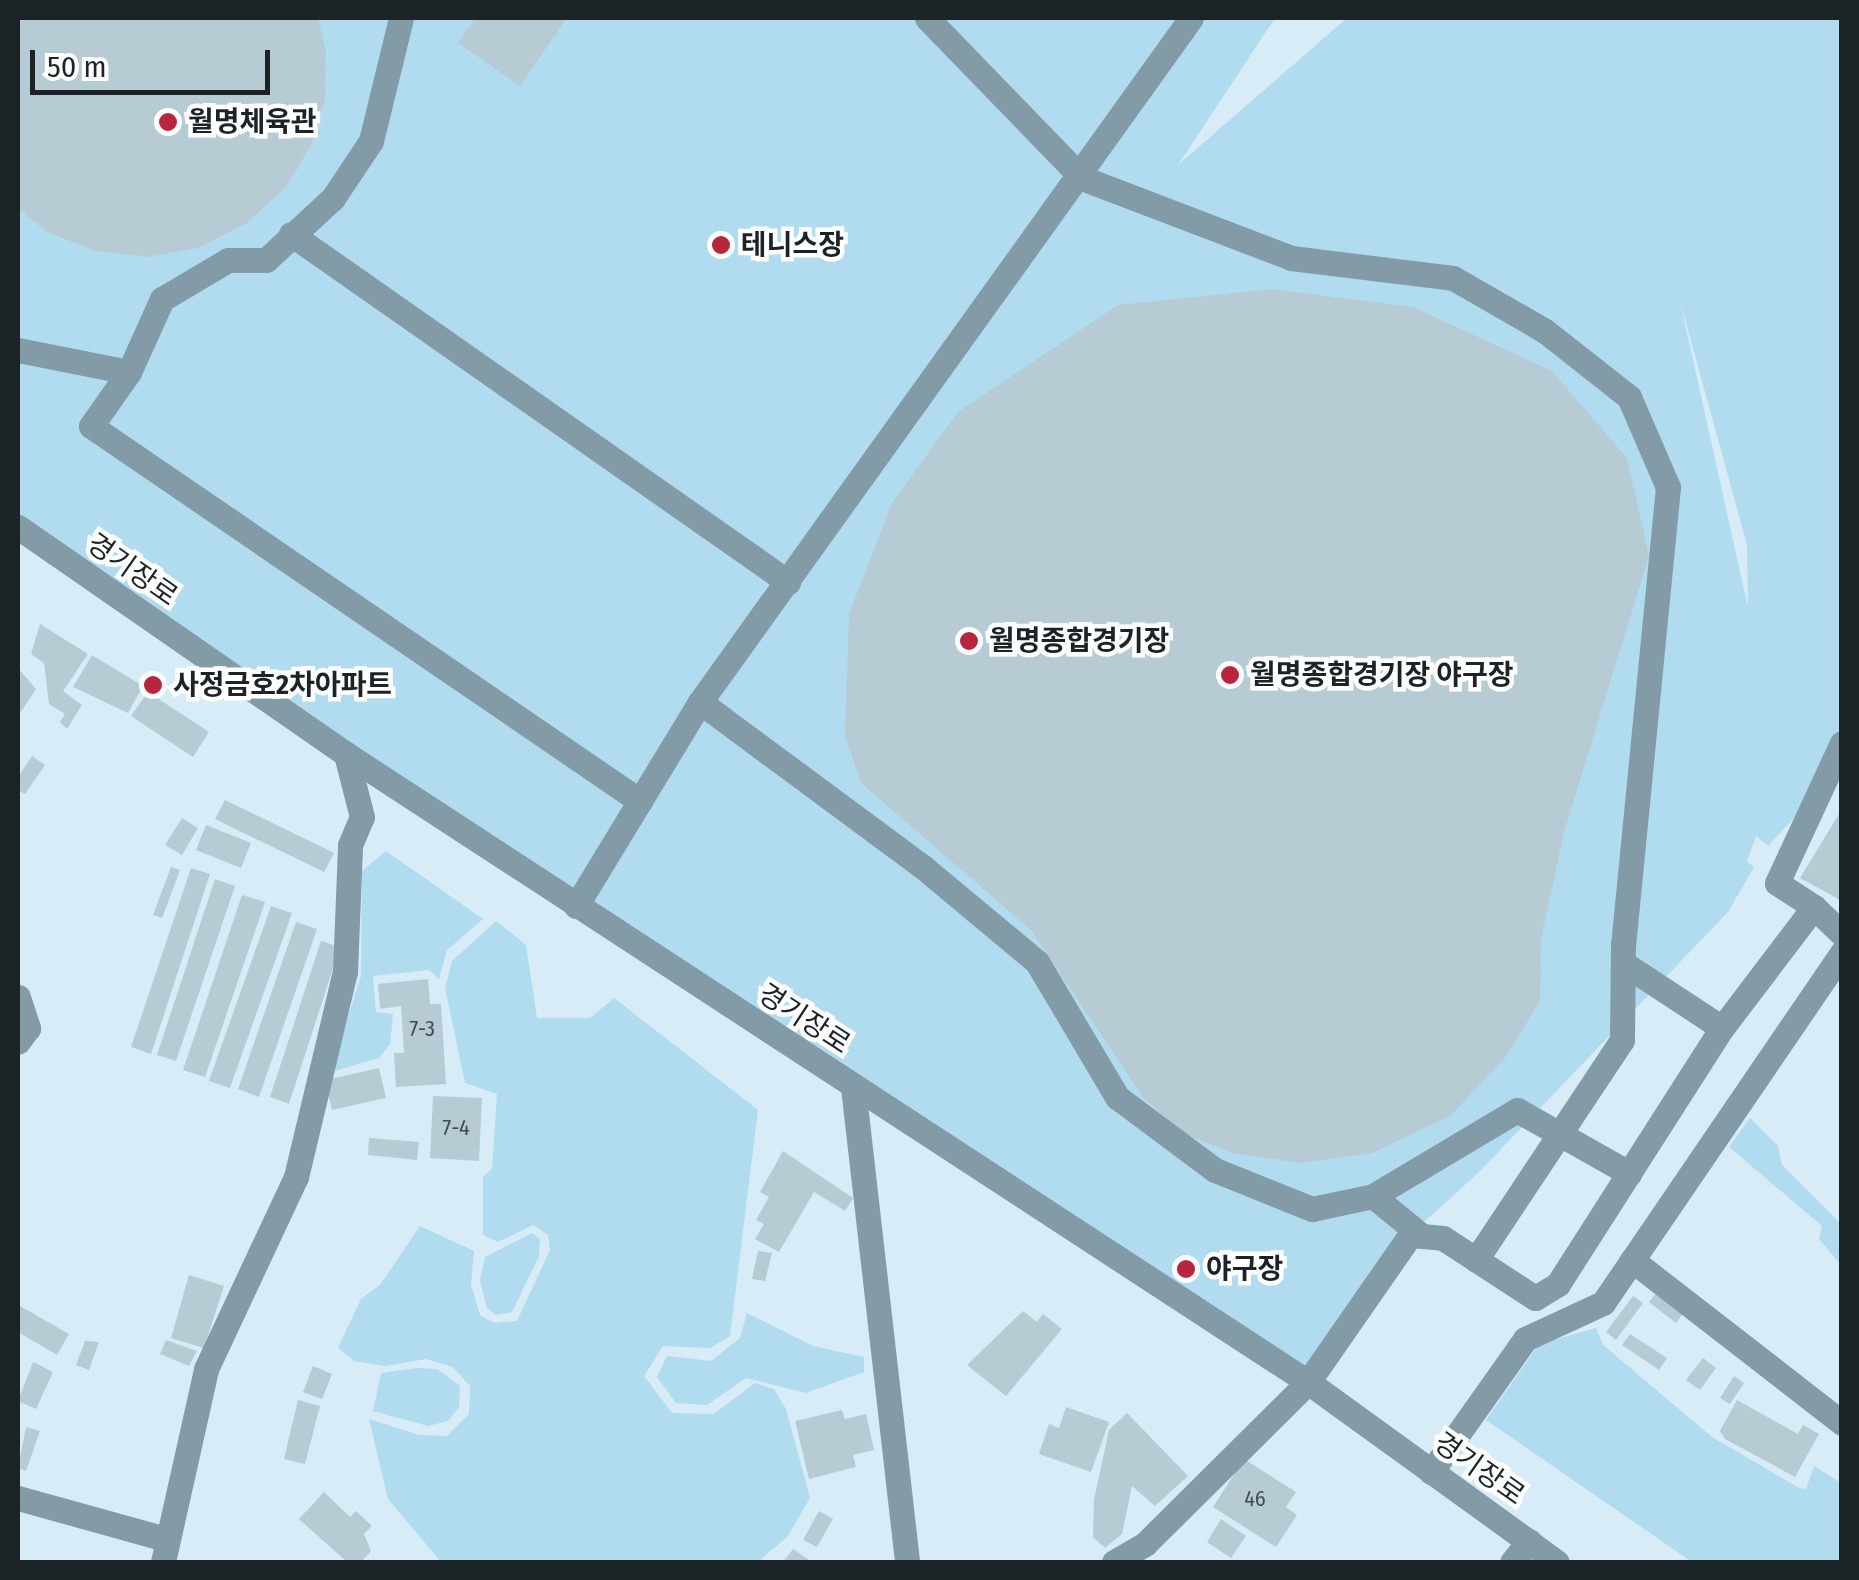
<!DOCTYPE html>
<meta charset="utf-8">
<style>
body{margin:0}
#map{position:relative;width:1859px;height:1580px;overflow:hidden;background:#d7ecf6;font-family:"Fira Sans Condensed","Noto Sans KR",sans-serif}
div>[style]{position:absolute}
.green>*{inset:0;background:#b1dbee}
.building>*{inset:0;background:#b7cbd5}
.minor>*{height:25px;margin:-12.5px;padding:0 12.5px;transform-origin:12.5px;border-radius:12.5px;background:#829ba7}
.dots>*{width:28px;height:28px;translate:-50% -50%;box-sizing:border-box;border:5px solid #fff;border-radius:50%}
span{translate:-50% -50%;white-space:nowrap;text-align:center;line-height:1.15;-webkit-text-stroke:9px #fff;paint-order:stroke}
.number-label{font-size:22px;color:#424d52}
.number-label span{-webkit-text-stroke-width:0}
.poi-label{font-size:28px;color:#1b2326;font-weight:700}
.left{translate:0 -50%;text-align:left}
.street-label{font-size:28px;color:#1b2326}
.frame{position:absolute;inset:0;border:20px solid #1b2326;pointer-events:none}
.scale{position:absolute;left:30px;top:50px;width:240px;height:45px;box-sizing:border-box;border:5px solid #1b2326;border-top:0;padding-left:12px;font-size:30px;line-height:35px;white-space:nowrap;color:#1b2326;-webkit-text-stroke:8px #fff;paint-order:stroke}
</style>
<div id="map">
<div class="green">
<div style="clip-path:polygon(evenodd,18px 18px,1275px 18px,1178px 165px,1347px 18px,1841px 18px,1841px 767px,1768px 846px,1756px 836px,1747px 861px,1754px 867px,1728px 912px,1479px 1172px,1410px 1235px,1308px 1382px,18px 527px,18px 18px,1680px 301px,1747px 545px,1748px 604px,1747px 603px,1680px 301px)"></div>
<div style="clip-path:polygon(386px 851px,483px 919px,447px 950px,439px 979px,429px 970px,373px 976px,376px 1012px,393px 1014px,390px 1044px,379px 1058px,331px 1072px,361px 975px,362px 871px)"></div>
<div style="clip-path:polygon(496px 921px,526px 945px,537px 1018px,590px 1018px,614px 998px,758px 1110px,730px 1336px,710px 1348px,663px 1346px,644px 1376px,672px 1413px,714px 1414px,755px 1383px,774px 1389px,786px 1409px,810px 1498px,788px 1536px,758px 1562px,441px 1562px,388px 1499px,369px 1419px,419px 1435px,447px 1436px,469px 1414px,470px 1386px,453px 1367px,426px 1359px,386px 1366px,354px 1361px,338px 1348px,361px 1299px,380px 1285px,420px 1226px,474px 1251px,471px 1285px,480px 1315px,494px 1323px,517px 1321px,550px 1250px,548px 1235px,533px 1225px,498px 1242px,483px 1235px,483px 1177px,492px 1169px,497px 1094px,465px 1083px,445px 988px,452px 961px)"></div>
<div style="clip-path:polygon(1750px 1118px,1778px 1146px,1782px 1165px,1841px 1224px,1841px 1265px,1819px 1239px,1822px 1226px,1729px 1147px)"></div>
<div style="clip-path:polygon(532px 1233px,540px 1239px,539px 1256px,512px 1312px,496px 1315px,487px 1308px,480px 1280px,485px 1257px)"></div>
<div style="clip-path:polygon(747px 1313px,813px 1346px,864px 1357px,864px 1372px,806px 1393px,746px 1378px,707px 1405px,676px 1403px,657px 1377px,667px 1356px,711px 1361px,740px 1338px)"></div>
<div style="clip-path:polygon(1596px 1328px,1603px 1345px,1712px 1437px,1799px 1488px,1806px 1489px,1814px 1466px,1841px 1483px,1841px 1562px,1692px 1562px,1486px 1420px,1539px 1344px)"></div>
<div style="clip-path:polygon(417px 1368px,437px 1369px,460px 1386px,459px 1407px,448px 1421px,428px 1426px,373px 1411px,381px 1373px)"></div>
</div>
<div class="building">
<div style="clip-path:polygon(18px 18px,318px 18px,326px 51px,325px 99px,311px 145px,286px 187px,247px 223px,200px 247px,148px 257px,96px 251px,47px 232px,18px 208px)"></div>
<div style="clip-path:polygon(476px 18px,567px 18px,520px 86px,458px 43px)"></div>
<div style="clip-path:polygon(1272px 289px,1413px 307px,1552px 371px,1627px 458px,1649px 556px,1564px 832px,1541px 940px,1540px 1001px,1504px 1059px,1450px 1116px,1372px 1153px,1300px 1163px,1233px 1153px,1184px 1134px,1142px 1096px,1031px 930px,861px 783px,845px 736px,849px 614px,892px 503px,958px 412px,1118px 305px)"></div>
<div style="clip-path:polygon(40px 624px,88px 654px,63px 691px,82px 705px,67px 729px,60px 722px,65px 714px,49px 704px,44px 663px,31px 654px)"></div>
<div style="clip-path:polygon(92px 655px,143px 686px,128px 713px,73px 687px)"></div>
<div style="clip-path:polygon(18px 668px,36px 689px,18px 716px)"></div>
<div style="clip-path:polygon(148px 692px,209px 732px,193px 757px,131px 716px)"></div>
<div style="clip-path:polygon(32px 756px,45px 765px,25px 794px,18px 790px,18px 777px)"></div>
<div style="clip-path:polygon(225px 800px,334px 853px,324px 872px,215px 819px)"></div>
<div style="clip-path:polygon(1842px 809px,1842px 901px,1800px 878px)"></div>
<div style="clip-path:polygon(182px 818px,198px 828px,182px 855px,165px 845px)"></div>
<div style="clip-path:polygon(206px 825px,251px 843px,241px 868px,196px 850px)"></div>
<div style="clip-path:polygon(171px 867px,180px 870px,162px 918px,153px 915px)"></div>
<div style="clip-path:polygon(191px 868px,210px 874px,151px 1054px,131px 1047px)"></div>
<div style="clip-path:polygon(215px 879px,235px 886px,176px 1061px,157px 1055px)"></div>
<div style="clip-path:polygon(242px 895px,265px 902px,205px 1077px,183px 1070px)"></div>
<div style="clip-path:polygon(271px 906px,292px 913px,230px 1088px,209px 1081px)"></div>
<div style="clip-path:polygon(296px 922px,317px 929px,259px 1097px,238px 1089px)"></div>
<div style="clip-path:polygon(321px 941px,340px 947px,289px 1104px,270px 1097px)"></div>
<div style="clip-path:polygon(428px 979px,430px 1004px,441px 1004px,446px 1084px,396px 1087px,394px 1053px,404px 1053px,401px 1006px,380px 1009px,378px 984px)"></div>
<div style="clip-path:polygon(379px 1068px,386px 1098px,332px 1110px,325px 1080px)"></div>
<div style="clip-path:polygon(433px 1096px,482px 1098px,479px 1161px,430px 1158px)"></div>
<div style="clip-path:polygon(369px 1138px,419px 1142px,417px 1160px,368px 1155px)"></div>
<div style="clip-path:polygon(783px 1151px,853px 1198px,845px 1211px,814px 1192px,779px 1252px,755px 1239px,764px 1224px,756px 1220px,769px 1197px,760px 1192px)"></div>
<div style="clip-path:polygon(758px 1251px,772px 1253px,765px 1281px,752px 1279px)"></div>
<div style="clip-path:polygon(189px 1275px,224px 1286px,204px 1348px,171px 1338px)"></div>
<div style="clip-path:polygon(1658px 1291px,1684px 1312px,1676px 1323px,1649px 1302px)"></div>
<div style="clip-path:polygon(1633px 1296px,1643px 1303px,1616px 1340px,1606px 1332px)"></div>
<div style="clip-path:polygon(20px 1306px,69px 1334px,57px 1355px,18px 1332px)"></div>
<div style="clip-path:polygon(1023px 1311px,1037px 1322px,1043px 1314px,1062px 1329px,1006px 1396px,967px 1365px)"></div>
<div style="clip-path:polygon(1630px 1334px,1667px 1358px,1659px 1370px,1622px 1345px)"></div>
<div style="clip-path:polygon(166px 1340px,197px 1351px,189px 1366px,160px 1354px)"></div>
<div style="clip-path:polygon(85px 1341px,99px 1342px,89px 1370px,76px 1365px)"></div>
<div style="clip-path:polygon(1703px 1358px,1716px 1368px,1700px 1390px,1686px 1380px)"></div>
<div style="clip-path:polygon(33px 1362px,53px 1372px,36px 1409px,18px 1401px)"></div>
<div style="clip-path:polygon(313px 1366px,332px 1374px,322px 1399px,303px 1392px)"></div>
<div style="clip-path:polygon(1734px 1376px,1744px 1383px,1730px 1404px,1720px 1398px)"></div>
<div style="clip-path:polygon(298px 1400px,320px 1406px,305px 1464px,284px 1459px)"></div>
<div style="clip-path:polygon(1737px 1400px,1798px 1434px,1803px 1425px,1819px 1434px,1795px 1477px,1725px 1439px,1720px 1431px)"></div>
<div style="clip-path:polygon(1066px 1407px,1109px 1422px,1091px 1472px,1039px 1454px,1049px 1424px,1059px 1428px)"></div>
<div style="clip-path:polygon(842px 1410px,845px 1419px,866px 1414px,874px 1450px,853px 1455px,856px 1467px,809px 1479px,795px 1421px)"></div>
<div style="clip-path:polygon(1127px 1413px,1188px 1476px,1155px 1506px,1132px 1486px,1122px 1534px,1105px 1548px,1093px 1537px,1094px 1500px,1109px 1430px)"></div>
<div style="clip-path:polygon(26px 1427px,40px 1431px,26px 1471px,18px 1468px)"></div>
<div style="clip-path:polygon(1244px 1459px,1296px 1492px,1286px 1507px,1297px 1515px,1276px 1547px,1213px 1507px)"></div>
<div style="clip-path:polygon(324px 1492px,350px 1517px,356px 1511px,372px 1526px,364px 1534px,371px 1551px,361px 1562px,347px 1562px,299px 1519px)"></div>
<div style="clip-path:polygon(819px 1511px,833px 1519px,817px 1547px,803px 1540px)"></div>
<div style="clip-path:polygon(1221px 1519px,1246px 1536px,1231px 1558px,1207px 1542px)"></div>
<div style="clip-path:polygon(793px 1549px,812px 1562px,783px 1562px)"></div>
</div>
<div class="minor">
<div style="left:401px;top:18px;width:127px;rotate:103.7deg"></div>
<div style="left:371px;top:141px;width:69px;rotate:123.7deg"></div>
<div style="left:333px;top:198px;width:91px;rotate:137.2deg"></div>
<div style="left:266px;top:260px;width:38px;rotate:180deg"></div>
<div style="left:228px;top:260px;width:77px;rotate:149.4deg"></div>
<div style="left:162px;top:299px;width:80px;rotate:114.3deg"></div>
<div style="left:129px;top:372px;width:66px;rotate:125.1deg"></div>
<div style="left:91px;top:426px;width:665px;rotate:34.34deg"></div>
<div style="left:927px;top:18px;width:223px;rotate:45.9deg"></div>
<div style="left:1082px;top:178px;width:224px;rotate:20.9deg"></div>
<div style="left:1291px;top:258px;width:163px;rotate:7deg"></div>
<div style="left:1453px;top:278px;width:106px;rotate:29.9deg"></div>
<div style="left:1545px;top:331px;width:107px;rotate:38.2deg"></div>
<div style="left:1629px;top:397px;width:98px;rotate:66.6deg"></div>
<div style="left:1668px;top:487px;width:459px;rotate:95.6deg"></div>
<div style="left:1623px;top:944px;width:96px;rotate:90.6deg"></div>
<div style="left:1622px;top:1040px;width:264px;rotate:123.6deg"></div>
<div style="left:291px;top:234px;width:607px;rotate:35deg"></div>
<div style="left:18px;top:350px;width:113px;rotate:11.2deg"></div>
<div style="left:18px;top:527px;width:399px;rotate:34.7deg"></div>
<div style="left:346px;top:754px;width:1149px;rotate:33.14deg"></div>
<div style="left:1308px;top:1382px;width:307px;rotate:35.9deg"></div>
<div style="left:700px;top:702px;width:277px;rotate:36.5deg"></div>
<div style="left:923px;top:867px;width:148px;rotate:39.8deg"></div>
<div style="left:1037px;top:962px;width:157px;rotate:59.3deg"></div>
<div style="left:1117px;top:1097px;width:122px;rotate:36.7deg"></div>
<div style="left:1215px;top:1170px;width:105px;rotate:21.9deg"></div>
<div style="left:1312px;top:1209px;width:62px;rotate:-12deg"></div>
<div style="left:1373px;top:1196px;width:63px;rotate:39.2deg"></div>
<div style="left:576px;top:906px;width:239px;rotate:-58.7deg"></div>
<div style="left:700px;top:702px;width:842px;rotate:-54.33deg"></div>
<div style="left:1814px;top:907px;width:39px;rotate:44deg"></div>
<div style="left:1623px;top:963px;width:118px;rotate:33.3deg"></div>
<div style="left:18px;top:997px;width:33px;rotate:72deg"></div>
<div style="left:28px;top:1028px;width:17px;rotate:126deg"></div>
<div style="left:853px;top:1087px;width:478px;rotate:83.5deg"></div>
<div style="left:1373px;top:1196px;width:168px;rotate:-30.8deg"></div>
<div style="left:1517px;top:1110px;width:129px;rotate:29.4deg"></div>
<div style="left:1632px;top:1260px;width:266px;rotate:37.8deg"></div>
<div style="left:1431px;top:1472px;width:163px;rotate:-54.7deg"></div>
<div style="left:1525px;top:1339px;width:86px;rotate:-24.8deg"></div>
<div style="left:1603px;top:1303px;width:424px;rotate:-55.7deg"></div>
<div style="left:18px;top:1498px;width:154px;rotate:15.5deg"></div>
<div style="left:163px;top:1562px;width:198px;rotate:-77.4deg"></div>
<div style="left:206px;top:1369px;width:212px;rotate:-64.9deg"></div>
<div style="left:296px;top:1177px;width:211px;rotate:-76.6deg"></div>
<div style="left:345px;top:972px;width:127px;rotate:-87.7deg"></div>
<div style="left:350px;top:845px;width:30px;rotate:-67deg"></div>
<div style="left:362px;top:817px;width:65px;rotate:-104.3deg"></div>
<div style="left:1114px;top:1562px;width:36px;rotate:-30deg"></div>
<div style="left:1145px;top:1544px;width:230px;rotate:-44.8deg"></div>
<div style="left:1308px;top:1382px;width:179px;rotate:-55.2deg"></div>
<div style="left:1410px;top:1235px;width:33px;rotate:5deg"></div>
<div style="left:1443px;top:1238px;width:110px;rotate:33.1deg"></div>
<div style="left:1535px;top:1298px;width:27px;rotate:-31deg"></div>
<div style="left:1558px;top:1284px;width:304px;rotate:-57.4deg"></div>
<div style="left:1722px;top:1028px;width:152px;rotate:-52.8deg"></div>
<div style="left:1814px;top:907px;width:44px;rotate:-147deg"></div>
<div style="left:1777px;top:883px;width:154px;rotate:-65.1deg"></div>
<div style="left:1512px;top:1562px;width:27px;rotate:-51deg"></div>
</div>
<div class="dots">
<div style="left:168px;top:122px;background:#b8263e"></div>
<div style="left:721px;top:245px;background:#b8263e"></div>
<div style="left:969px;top:641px;background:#b8263e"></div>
<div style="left:1230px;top:675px;background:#b8263e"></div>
<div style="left:153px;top:685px;background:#b8263e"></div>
<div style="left:1186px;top:1269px;background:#b8263e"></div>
</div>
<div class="number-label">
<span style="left:422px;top:1029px">7-3</span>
<span style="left:456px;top:1128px">7-4</span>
<span style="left:1255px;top:1499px">46</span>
</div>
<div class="poi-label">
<span class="left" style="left:188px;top:122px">월명체육관</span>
<span class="left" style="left:741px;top:245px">테니스장</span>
<span class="left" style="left:989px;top:641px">월명종합경기장</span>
<span class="left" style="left:1250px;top:675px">월명종합경기장 야구장</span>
<span class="left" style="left:173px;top:685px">사정금호2차아파트</span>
<span class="left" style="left:1206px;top:1269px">야구장</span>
</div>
<div class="street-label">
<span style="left:132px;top:570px;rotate:35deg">경기장로</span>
<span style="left:804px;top:1019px;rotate:33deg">경기장로</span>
<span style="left:1479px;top:1469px;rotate:35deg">경기장로</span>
</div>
<div class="frame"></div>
<div class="scale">50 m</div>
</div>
